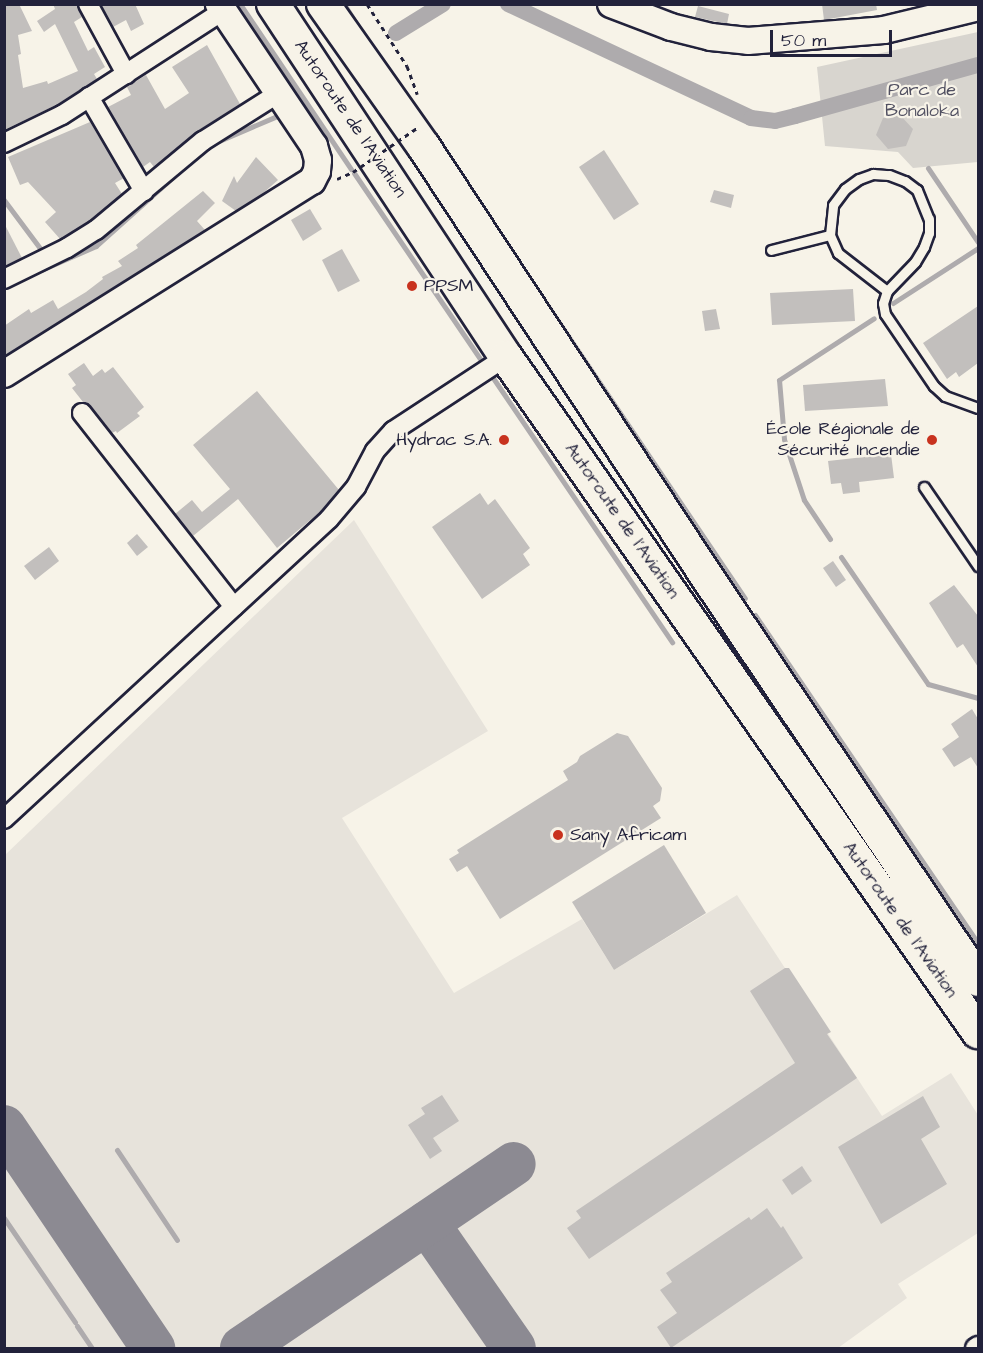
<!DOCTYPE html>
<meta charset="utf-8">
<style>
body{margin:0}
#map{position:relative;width:983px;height:1353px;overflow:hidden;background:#f7f3e8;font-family:"Architects Daughter",sans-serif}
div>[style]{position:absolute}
.built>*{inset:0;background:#e7e3db}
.green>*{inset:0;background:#d8d5cf}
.stream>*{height:5px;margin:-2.5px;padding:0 2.5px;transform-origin:2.5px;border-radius:2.5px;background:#aeabad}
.canal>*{height:16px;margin:-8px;padding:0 8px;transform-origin:8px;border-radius:8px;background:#aeabad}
.taxiway>*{height:44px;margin:-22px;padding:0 22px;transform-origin:22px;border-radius:22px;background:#8c8a92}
.building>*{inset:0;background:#c2bfbd}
.path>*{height:3px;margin-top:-1.5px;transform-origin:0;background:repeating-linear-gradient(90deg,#22223b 0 4.5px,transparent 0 9px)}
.roads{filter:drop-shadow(2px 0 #22223b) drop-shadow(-2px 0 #22223b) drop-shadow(0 2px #22223b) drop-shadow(0 -2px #22223b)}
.lane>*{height:9px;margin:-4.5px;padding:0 4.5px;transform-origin:4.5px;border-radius:4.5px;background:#f7f3e8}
.street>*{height:18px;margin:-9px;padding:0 9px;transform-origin:9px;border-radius:9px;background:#f7f3e8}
.secondary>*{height:26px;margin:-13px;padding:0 13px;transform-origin:13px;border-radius:13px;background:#f7f3e8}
.highway>*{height:32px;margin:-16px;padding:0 16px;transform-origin:16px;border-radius:16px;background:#f7f3e8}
.path-bridge>*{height:3px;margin-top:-1.5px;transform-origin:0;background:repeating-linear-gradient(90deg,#22223b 0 4.5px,transparent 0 9px)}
.dots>*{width:16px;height:16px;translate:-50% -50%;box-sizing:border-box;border:3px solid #f7f3e8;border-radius:50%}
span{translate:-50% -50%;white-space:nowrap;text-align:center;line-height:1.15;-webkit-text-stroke:4.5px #f7f3e8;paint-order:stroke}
.park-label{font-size:18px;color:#504f60}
.street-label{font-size:18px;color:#22223b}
.poi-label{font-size:18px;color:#22223b}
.left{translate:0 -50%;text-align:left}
.right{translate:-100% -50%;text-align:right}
.frame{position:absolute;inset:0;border:6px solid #22223b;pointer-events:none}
.scale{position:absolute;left:770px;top:30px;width:122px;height:27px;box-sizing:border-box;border:3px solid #22223b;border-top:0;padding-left:8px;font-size:18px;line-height:21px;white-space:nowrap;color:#22223b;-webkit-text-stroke:4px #f7f3e8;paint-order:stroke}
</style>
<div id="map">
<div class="built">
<div style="clip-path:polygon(354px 520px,488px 731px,342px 818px,454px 993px,582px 919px,614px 970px,737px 895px,882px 1116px,951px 1073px,978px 1115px,978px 1233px,898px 1284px,907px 1298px,838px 1348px,5px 1348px,5px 855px)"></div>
</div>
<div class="green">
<div style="clip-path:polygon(978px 32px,978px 162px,913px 168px,898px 152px,825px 146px,817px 67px)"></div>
</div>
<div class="stream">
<div style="left:240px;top:4px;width:199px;rotate:56.1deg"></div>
<div style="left:344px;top:4px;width:34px;rotate:58deg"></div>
<div style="left:219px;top:141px;width:63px;rotate:-23.3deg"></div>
<div style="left:928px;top:168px;width:89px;rotate:56deg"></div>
<div style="left:354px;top:173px;width:567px;rotate:55.86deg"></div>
<div style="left:273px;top:191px;width:29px;rotate:-36deg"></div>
<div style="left:4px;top:200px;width:69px;rotate:53.3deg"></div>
<div style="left:41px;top:270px;width:60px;rotate:-23.6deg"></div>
<div style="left:96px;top:246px;width:105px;rotate:-41.9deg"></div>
<div style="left:539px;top:293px;width:368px;rotate:56deg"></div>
<div style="left:893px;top:303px;width:101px;rotate:-32.9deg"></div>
<div style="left:830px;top:539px;width:47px;rotate:-123.7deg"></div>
<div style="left:804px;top:500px;width:64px;rotate:-108.2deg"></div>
<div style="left:784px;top:439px;width:59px;rotate:-94.8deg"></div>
<div style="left:779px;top:380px;width:113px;rotate:-33.1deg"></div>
<div style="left:841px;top:557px;width:154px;rotate:55.6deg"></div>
<div style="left:928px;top:684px;width:52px;rotate:15.6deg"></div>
<div style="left:755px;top:615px;width:397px;rotate:55.8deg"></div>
<div style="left:117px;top:1150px;width:108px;rotate:56.3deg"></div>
<div style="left:4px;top:1218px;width:126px;rotate:55.7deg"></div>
<div style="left:77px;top:1326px;width:27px;rotate:56deg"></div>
</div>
<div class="canal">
<div style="left:508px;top:4px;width:268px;rotate:25.1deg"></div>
<div style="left:751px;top:118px;width:24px;rotate:7deg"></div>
<div style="left:775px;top:121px;width:21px;rotate:-14deg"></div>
<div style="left:795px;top:116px;width:190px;rotate:-15.6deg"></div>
<div style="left:396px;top:33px;width:55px;rotate:-31.7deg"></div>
</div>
<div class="taxiway">
<div style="left:4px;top:1127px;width:267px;rotate:56deg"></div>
<div style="left:427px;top:1223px;width:152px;rotate:55.2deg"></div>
<div style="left:242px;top:1348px;width:328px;rotate:-34.1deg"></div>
</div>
<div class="building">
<div style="clip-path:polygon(4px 4px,19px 4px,32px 31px,18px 35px,21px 54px,18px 55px,23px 88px,47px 81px,48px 84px,78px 71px,55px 24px,44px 32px,37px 21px,55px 9px,53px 4px,77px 4px,82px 17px,74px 22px,88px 51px,94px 47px,105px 67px,94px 74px,97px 79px,56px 105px,4px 130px)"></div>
<div style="clip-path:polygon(101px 4px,135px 4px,144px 24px,131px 31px,126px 20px,113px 27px)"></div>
<div style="clip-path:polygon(822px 4px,876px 4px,877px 10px,824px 20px)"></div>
<div style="clip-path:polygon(698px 6px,729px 14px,727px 24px,695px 17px)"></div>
<div style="clip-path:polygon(207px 45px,240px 104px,196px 132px,154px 167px,150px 162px,143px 167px,108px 107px,131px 95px,127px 87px,146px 75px,165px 109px,189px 93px,172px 67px)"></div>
<div style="clip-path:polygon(900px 115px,913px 129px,906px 146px,888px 149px,876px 135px,883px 118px)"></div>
<div style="clip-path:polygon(90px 122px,124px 178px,115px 183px,122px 194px,89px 221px,60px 239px,45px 222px,56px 212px,28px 182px,20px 185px,8px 157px)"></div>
<div style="clip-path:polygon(604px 150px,639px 204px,614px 220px,579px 167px)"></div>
<div style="clip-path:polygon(256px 157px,278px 180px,261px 195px,236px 211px,222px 201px,234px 176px,237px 183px)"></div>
<div style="clip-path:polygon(714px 190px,734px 195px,731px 208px,710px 202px)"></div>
<div style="clip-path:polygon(203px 191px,215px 203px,197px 221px,205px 230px,4px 356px,4px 326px,29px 309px,31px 313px,53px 300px,58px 309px,86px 292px,103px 279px,102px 277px,122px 266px,118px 261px,138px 248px,136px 245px)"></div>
<div style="clip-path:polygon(310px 209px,322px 229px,303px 241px,291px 220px)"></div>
<div style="clip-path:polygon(4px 223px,22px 258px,4px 266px)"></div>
<div style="clip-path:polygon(342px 249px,360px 281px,338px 292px,322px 260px)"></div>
<div style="clip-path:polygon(853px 289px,855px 321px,772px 325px,770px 293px)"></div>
<div style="clip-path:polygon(978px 306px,978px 363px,959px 377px,956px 372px,947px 379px,923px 343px)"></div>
<div style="clip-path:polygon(716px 309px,720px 329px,705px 331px,702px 311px)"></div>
<div style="clip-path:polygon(84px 363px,93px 376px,102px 369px,105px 373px,113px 367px,144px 407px,137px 413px,140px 416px,117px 433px,116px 431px,112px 433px,91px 406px,83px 402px,72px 388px,76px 385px,68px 374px)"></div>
<div style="clip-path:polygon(885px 379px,888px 406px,805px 411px,803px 385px)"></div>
<div style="clip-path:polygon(257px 391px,339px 490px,321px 511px,277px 548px,238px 499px,193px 536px,175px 514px,192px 500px,202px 512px,230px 489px,193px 445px)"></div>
<div style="clip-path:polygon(891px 454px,894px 478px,859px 482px,860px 492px,843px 494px,841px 483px,831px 484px,828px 461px)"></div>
<div style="clip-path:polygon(480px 493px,488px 505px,495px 499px,530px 548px,523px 554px,530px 565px,482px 599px,432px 527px)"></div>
<div style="clip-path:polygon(137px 534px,148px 547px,137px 556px,127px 543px)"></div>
<div style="clip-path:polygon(49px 547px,59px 561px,35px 580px,24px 566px)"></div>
<div style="clip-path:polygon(833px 561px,846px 580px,836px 587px,823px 568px)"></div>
<div style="clip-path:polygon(954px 585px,978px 616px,978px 667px,963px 644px,957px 648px,929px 603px)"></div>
<div style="clip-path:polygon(972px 709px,978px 719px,978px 768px,971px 757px,954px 767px,942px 749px,959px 737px,951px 724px)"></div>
<div style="clip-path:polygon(617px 733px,628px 736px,662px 788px,660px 801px,653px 806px,661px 818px,500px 919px,467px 866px,457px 872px,449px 859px,459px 853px,457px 850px,568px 780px,563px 771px,577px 762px,580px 756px)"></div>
<div style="clip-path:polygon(664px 845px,706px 913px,614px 970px,572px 902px)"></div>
<div style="clip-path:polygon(785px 968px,789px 968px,831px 1032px,827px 1034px,857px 1078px,589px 1259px,567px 1228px,581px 1218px,576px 1211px,795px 1063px,750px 991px)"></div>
<div style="clip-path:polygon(442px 1095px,459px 1121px,433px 1138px,442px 1151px,430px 1159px,408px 1125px,425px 1114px,421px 1108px)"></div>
<div style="clip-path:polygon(923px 1096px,940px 1127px,921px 1139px,947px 1184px,881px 1224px,838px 1147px)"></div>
<div style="clip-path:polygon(802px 1166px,812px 1181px,792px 1195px,782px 1180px)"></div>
<div style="clip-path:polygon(767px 1208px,781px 1228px,783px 1226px,803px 1258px,671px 1348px,657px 1327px,677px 1313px,660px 1290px,672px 1282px,666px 1273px,749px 1217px,751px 1220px)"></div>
</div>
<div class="path">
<div style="left:367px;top:4px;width:74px;rotate:57.2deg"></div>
<div style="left:407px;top:66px;width:30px;rotate:70deg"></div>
<div style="left:337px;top:179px;width:17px;rotate:-24deg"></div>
</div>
<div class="roads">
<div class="lane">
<div style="left:771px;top:250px;width:61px;rotate:-14.3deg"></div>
<div style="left:887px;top:291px;width:62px;rotate:-142.2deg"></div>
<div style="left:838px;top:253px;width:20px;rotate:-114deg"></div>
<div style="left:830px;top:235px;width:30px;rotate:-84deg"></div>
<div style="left:833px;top:205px;width:20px;rotate:-53deg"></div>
<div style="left:845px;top:189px;width:17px;rotate:-36deg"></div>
<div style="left:859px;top:179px;width:15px;rotate:-20deg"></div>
<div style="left:873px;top:174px;width:16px;rotate:4deg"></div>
<div style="left:889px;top:175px;width:17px;rotate:21deg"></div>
<div style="left:905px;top:181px;width:15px;rotate:37deg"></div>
<div style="left:917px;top:190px;width:31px;rotate:68deg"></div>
<div style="left:929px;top:219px;width:14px;rotate:90deg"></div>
<div style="left:929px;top:233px;width:15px;rotate:110deg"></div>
<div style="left:924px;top:247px;width:17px;rotate:121deg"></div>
<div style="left:915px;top:262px;width:40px;rotate:134deg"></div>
<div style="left:887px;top:291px;width:13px;rotate:108deg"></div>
<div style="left:883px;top:303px;width:11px;rotate:80deg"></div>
<div style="left:885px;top:314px;width:87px;rotate:55.8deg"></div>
<div style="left:934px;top:386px;width:15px;rotate:42deg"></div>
<div style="left:945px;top:396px;width:35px;rotate:20deg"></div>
<div style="left:924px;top:487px;width:96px;rotate:55.6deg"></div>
</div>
<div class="street">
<div style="left:88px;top:4px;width:80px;rotate:61.5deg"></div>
<div style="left:89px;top:97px;width:109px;rotate:59.7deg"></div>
<div style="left:4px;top:143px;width:64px;rotate:-25.8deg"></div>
<div style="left:62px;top:115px;width:192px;rotate:-32.9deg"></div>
<div style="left:4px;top:279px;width:70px;rotate:-26.2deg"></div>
<div style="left:67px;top:248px;width:34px;rotate:-32deg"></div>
<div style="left:96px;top:230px;width:139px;rotate:-39.8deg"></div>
<div style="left:203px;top:141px;width:90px;rotate:-32.3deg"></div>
<div style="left:82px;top:413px;width:246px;rotate:51.9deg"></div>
<div style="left:4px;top:819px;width:442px;rotate:-42.7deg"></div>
<div style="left:329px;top:519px;width:42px;rotate:-49.8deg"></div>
<div style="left:356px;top:487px;width:41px;rotate:-62.2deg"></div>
<div style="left:375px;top:451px;width:27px;rotate:-48deg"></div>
<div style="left:393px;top:431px;width:135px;rotate:-33.2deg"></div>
<div style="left:975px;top:1348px;width:4px;rotate:-34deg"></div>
</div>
<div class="secondary">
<div style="left:611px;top:4px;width:64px;rotate:21deg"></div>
<div style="left:671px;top:27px;width:41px;rotate:14deg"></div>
<div style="left:711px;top:37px;width:37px;rotate:6deg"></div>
<div style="left:748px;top:41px;width:136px;rotate:-4.6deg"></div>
<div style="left:884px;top:30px;width:97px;rotate:-13.7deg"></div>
<div style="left:4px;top:374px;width:363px;rotate:-32.1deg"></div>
<div style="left:312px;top:181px;width:11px;rotate:-63deg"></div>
<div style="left:317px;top:171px;width:11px;rotate:-85deg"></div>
<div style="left:318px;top:160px;width:15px;rotate:-106deg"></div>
<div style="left:314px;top:146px;width:171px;rotate:-123.8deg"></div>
</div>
<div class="highway">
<div style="left:273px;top:4px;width:423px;rotate:56.6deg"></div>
<div style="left:506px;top:357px;width:824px;rotate:55.04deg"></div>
<div style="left:323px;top:4px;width:175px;rotate:54.8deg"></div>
<div style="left:424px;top:147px;width:511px;rotate:56.65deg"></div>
<div style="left:705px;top:574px;width:489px;rotate:56.1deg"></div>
</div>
</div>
<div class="path-bridge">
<div style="left:353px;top:172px;width:78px;rotate:-34.5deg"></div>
</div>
<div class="dots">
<div style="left:412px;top:286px;background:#c8321e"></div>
<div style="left:504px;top:440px;background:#c8321e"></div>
<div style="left:932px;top:440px;background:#c8321e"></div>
<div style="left:558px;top:835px;background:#c8321e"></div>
</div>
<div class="park-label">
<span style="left:922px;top:101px">Parc de<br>Bonaloka</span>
</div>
<div class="street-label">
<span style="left:350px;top:119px;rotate:56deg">Autoroute de l'Aviation</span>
<span style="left:622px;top:521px;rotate:55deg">Autoroute de l'Aviation</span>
<span style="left:900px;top:920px;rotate:55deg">Autoroute de l'Aviation</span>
</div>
<div class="poi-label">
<span class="left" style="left:424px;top:286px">PPSM</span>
<span class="right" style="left:920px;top:440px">École Régionale de<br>Sécurité Incendie</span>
<span class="right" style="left:492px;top:440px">Hydrac S.A.</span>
<span class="left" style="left:570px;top:835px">Sany Africam</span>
</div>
<div class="frame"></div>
<div class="scale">50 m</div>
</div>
